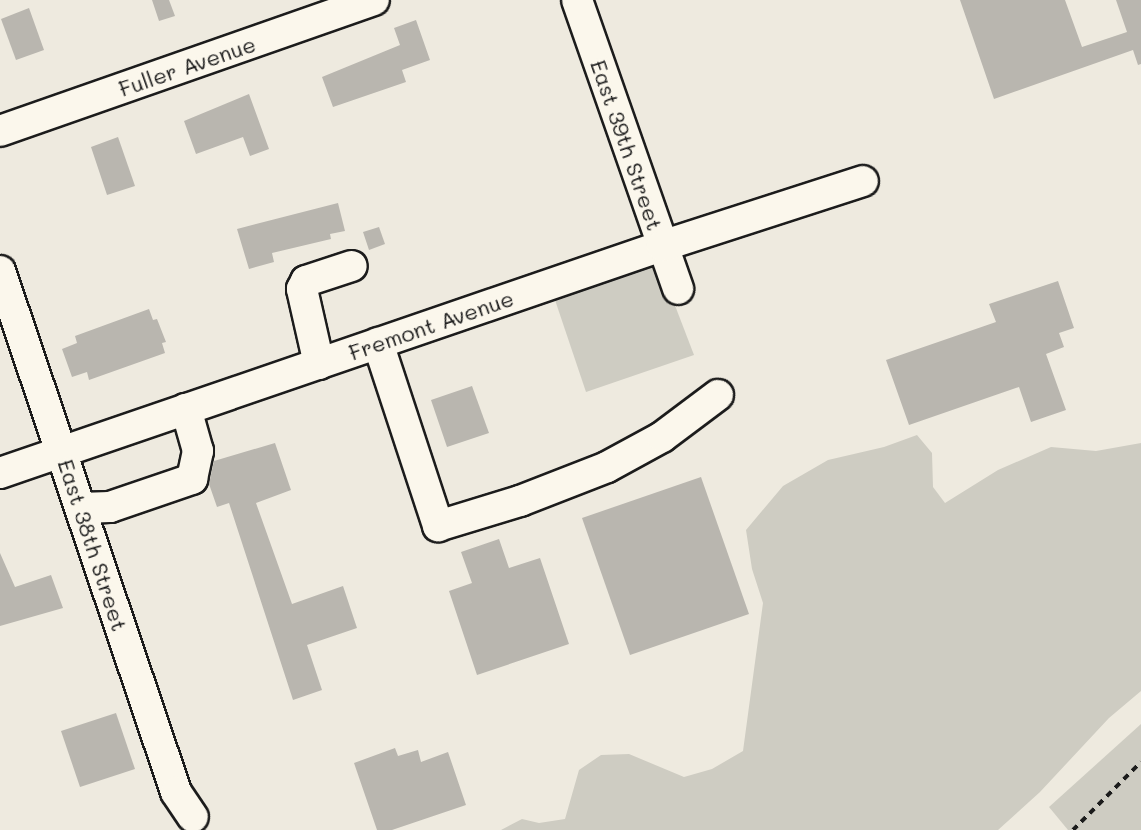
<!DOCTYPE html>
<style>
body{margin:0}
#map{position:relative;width:1141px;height:830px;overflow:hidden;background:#eeeadf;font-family:Mali,sans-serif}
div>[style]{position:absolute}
.green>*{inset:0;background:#ceccc2}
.building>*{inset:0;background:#b9b6af}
.path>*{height:4px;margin-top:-2px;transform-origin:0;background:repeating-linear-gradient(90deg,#1c1c1c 0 6px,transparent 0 12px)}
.roads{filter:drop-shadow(2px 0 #1c1c1c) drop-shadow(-2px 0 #1c1c1c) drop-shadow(0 2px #1c1c1c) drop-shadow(0 -2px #1c1c1c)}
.minor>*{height:30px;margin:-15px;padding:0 15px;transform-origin:15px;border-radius:15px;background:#fbf7ec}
span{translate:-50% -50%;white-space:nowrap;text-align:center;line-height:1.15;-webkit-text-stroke:6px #fbf7ec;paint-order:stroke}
.street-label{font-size:22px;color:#1c1c1c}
</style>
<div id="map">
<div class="green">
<div style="clip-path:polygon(648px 262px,661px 269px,694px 355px,586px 392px,554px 297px)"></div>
<div style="clip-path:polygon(917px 435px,932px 453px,933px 487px,945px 503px,998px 470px,1051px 447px,1096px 451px,1141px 443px,1141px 691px,1109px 718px,1040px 792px,998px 830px,501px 830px,522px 819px,539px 823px,565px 819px,579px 770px,601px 755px,629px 754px,684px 777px,712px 769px,743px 751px,763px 603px,752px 569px,746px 530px,783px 486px,828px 460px,884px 447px)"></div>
<div style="clip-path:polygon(1141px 724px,1141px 830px,1068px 830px,1049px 807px)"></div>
</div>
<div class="building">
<div style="clip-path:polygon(152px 0,169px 0,175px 16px,159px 21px)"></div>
<div style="clip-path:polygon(960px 0,1065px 0,1082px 47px,1127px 32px,1116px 0,1141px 0,1141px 64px,1138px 65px,1133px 50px,994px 99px)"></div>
<div style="clip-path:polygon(29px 8px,44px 50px,16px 60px,1px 19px)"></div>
<div style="clip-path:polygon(416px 20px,430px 60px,402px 70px,406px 82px,333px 107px,322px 77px,400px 45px,394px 28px)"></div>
<div style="clip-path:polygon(249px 94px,269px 149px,250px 156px,243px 137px,196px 154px,184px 121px)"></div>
<div style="clip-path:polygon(118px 137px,135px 186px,107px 195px,91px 147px)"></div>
<div style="clip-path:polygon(338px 203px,345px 231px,330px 234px,331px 239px,272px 253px,274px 262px,249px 269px,237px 229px)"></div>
<div style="clip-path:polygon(379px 227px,385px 244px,369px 250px,363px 232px)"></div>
<div style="clip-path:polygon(1058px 281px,1074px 328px,1059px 333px,1064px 347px,1046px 354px,1066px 410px,1031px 422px,1019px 387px,909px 425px,886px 360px,996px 322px,989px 304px)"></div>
<div style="clip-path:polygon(149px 309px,153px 320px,157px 319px,166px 342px,162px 343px,165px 353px,89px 380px,87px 372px,72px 377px,62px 349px,77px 343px,75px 336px)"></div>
<div style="clip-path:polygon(472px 386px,489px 433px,447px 447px,431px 400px)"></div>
<div style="clip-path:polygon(275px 443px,291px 490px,256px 503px,292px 604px,343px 586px,357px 628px,307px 645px,322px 690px,293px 700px,229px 503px,217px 507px,209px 484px,214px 461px)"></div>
<div style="clip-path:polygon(701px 477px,749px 614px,630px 655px,582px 518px)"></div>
<div style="clip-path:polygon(499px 539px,509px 568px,540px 558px,569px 644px,477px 675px,449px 591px,472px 583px,461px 552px)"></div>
<div style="clip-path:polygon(0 553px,15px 587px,51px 575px,63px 608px,0 626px)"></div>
<div style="clip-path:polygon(116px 713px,135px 769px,80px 787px,61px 731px)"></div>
<div style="clip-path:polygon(395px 748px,398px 756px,418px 750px,421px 762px,448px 752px,466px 805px,392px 830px,377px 830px,354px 763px)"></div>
</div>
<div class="path">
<div style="left:1073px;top:830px;width:96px;rotate:-45deg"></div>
</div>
<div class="roads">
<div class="minor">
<div style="left:577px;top:0;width:306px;rotate:70.7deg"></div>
<div style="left:0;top:131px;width:396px;rotate:-19.3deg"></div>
<div style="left:0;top:271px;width:550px;rotate:71.33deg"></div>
<div style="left:176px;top:792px;width:30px;rotate:56deg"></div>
<div style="left:378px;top:343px;width:193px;rotate:71.8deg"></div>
<div style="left:438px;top:526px;width:86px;rotate:-17deg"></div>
<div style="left:520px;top:501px;width:93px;rotate:-21.3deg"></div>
<div style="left:607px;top:467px;width:63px;rotate:-28.6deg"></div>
<div style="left:662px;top:437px;width:70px;rotate:-36.9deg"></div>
<div style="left:319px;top:364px;width:77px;rotate:-102.8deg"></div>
<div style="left:302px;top:289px;width:9px;rotate:-63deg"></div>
<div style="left:306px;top:281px;width:48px;rotate:-18.1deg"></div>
<div style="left:0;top:473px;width:700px;rotate:-18.93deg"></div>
<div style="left:662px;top:246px;width:211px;rotate:-17.9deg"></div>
<div style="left:81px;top:508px;width:29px;rotate:-2deg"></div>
<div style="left:110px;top:507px;width:87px;rotate:-18.9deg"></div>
<div style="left:192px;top:479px;width:29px;rotate:-78deg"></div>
<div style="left:198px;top:451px;width:44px;rotate:-105.9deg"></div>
</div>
</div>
<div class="street-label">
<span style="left:187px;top:66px;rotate:-19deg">Fuller Avenue</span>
<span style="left:627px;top:145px;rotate:71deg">East 39th Street</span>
<span style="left:431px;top:325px;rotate:-19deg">Fremont Avenue</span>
<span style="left:93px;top:545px;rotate:72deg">East 38th Street</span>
</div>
</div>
